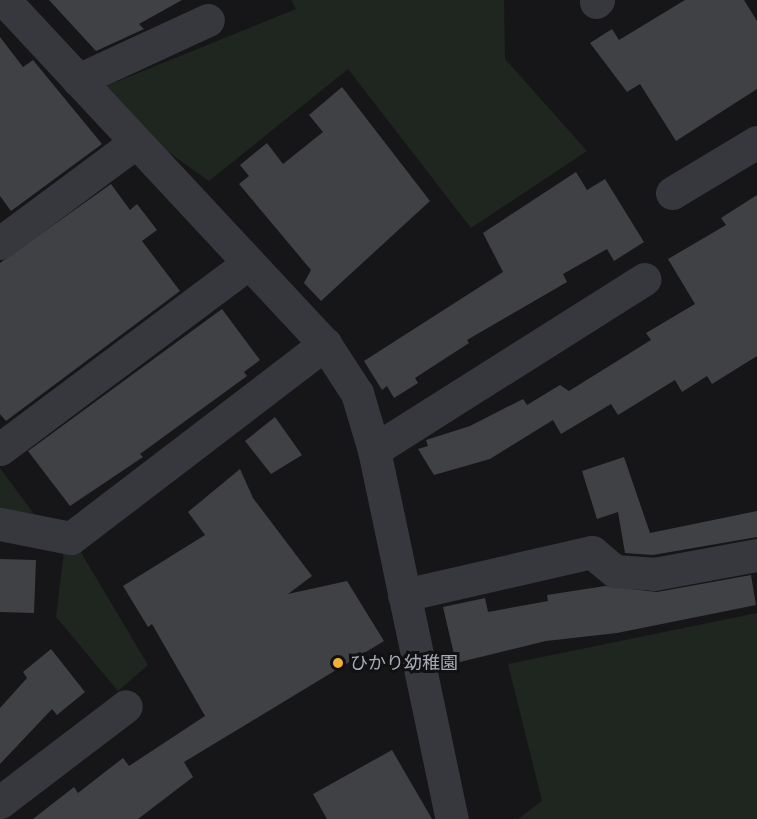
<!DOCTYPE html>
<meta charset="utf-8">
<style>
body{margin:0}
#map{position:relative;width:757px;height:819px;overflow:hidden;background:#161618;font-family:Karla,"Noto Sans JP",sans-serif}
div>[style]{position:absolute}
.green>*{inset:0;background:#1e261f}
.building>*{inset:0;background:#404145}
.minor>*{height:33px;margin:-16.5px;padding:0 16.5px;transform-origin:16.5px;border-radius:16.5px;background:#37383d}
.dots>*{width:16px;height:16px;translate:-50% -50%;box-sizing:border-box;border:3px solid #111113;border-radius:50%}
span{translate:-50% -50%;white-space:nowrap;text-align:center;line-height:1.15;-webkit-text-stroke:6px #111113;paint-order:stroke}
.poi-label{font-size:18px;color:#a8adb8}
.left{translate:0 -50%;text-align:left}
</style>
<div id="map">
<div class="green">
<div style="clip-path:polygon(291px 0,504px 0,505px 59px,587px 151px,471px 228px,348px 69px,209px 181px,150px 139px,106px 86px,296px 9px)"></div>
<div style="clip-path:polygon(0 468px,34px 514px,0 510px)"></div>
<div style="clip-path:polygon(76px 544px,148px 665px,118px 691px,56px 617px,64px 551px)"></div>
<div style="clip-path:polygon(757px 613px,757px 819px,518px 819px,542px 801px,508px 664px)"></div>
</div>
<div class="building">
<div style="clip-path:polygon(49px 0,182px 0,139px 24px,144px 29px,96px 51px)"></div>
<div style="clip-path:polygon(685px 0,744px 0,757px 21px,757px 89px,676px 141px,640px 84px,627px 92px,590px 43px,612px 29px,619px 40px)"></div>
<div style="clip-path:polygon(0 37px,23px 67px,33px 60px,102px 144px,11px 211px,0 196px)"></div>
<div style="clip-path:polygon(342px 87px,430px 201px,321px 301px,304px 283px,311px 270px,239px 184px,249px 176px,240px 165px,267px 143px,283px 164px,323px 132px,309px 115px)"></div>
<div style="clip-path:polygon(576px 172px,587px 190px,605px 179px,644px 242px,614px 261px,607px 249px,563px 274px,567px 282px,467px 340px,469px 343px,415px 378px,418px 383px,394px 398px,387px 386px,382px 390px,364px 361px,503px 272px,483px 233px)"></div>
<div style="clip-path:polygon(111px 184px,130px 210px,137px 204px,157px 230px,142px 241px,180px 291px,6px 421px,0 414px,0 263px)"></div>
<div style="clip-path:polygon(757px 195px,757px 356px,712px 384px,707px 376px,682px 392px,675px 380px,618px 415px,611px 404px,561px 434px,553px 420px,490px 459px,434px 475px,418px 449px,428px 446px,426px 440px,470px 426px,523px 399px,527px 405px,560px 385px,569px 391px,651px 340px,646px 333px,695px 304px,668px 259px,726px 225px,721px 218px)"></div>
<div style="clip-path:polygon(222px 309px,260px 360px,244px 372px,247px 376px,140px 454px,143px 457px,70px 506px,28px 451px)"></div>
<div style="clip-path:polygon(275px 417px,302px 455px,271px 474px,245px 441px)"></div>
<div style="clip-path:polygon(624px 457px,650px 533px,757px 511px,757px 537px,653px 555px,625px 553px,618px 512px,597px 519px,582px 471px)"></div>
<div style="clip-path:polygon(240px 469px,253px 498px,312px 576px,288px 594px,347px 581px,384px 641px,184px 762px,193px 777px,138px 819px,33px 819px,74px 787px,78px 793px,123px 758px,129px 766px,205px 716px,152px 624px,148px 627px,123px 586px,205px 535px,188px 512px)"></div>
<div style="clip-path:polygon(0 559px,36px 560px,34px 613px,0 612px)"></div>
<div style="clip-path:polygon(751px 575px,756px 605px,617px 633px,546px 641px,456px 663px,443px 607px,485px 598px,488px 612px,548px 601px,547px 595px,605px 586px,657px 592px)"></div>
<div style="clip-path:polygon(51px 649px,85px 692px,57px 715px,52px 709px,0 764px,0 708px,27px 678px,23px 672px)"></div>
<div style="clip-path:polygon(392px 750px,432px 819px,327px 819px,313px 794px)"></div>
</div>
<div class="minor">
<div style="left:4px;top:0;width:471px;rotate:47deg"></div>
<div style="left:325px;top:344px;width:59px;rotate:56.9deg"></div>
<div style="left:357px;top:393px;width:59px;rotate:73.4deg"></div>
<div style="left:374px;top:450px;width:377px;rotate:78.1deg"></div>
<div style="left:596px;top:2px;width:3px;rotate:-45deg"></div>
<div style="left:78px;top:80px;width:143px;rotate:-24.8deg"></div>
<div style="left:672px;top:193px;width:99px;rotate:-31deg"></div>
<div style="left:0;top:243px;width:169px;rotate:-36.6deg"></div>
<div style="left:0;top:449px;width:311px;rotate:-36.8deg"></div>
<div style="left:374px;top:450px;width:320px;rotate:-32.3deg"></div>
<div style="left:0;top:524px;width:72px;rotate:11.2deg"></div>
<div style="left:71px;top:538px;width:320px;rotate:-37.4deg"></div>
<div style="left:404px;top:595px;width:193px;rotate:-12.9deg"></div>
<div style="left:592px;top:552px;width:30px;rotate:40deg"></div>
<div style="left:615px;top:571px;width:39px;rotate:4deg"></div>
<div style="left:654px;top:574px;width:105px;rotate:-10.5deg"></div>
<div style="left:0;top:802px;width:158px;rotate:-37.3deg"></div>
</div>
<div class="dots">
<div style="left:338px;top:663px;background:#f2b134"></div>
</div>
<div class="poi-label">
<span class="left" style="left:350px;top:663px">ひかり幼稚園</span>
</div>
</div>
